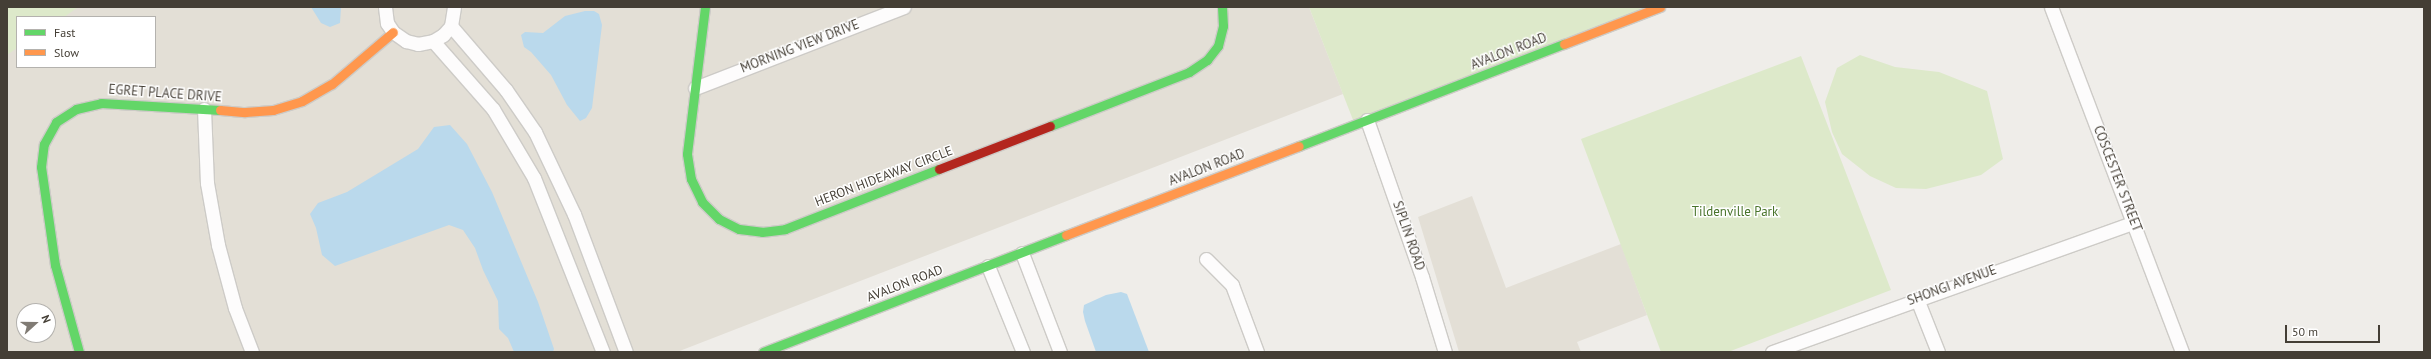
<!DOCTYPE html>
<style>
body{margin:0}
#map{position:relative;width:2431px;height:359px;overflow:hidden;background:#efede9;font-family:"PT Sans",sans-serif}
div>[style]{position:absolute}
.residential>*{inset:0;background:#e3dfd6}
.green>*{inset:0;background:#dde9ca}
.water>*{inset:0;background:#bad9ec}
.roads{filter:drop-shadow(1px 0 #cdcbc7) drop-shadow(-1px 0 #cdcbc7) drop-shadow(0 1px #cdcbc7) drop-shadow(0 -1px #cdcbc7)}
.street>*{height:13px;margin:-6.5px;padding:0 6.5px;transform-origin:6.5px;border-radius:6.5px;background:#fdfcfc}
.fast>*{height:9px;margin:-4.5px;padding:0 4.5px;transform-origin:4.5px;border-radius:4.5px;background:#63d668}
.slow>*{height:9px;margin:-4.5px;padding:0 4.5px;transform-origin:4.5px;border-radius:4.5px;background:#ff974d}
.jam>*{height:9px;margin:-4.5px;padding:0 4.5px;transform-origin:4.5px;border-radius:4.5px;background:#b3261e}
span{translate:-50% -50%;white-space:nowrap;text-align:center;line-height:1.15;-webkit-text-stroke:3px #fff;paint-order:stroke}
.street-label{font-size:13px;color:#443e35}
.park-label{font-size:13px;color:#49742b}
.frame{position:absolute;inset:0;border:8px solid #443e35;pointer-events:none}
.legend{position:absolute;left:16px;top:16px;width:140px;height:52px;box-sizing:border-box;background:#fff;border:1px solid #b4b2ae;margin:0;padding:5px 7px;list-style:none;font-size:12px;color:#443e35}
.legend li{display:flex;align-items:center;gap:8px;height:20px}
.legend b{width:20px;border:1px solid #b4b2ae}
.north{position:absolute;left:16px;top:303px;width:40px;height:40px;box-sizing:border-box;background:#fff;border:1px solid #b4b2ae;border-radius:50%;rotate:69deg;font-size:11px;font-weight:700;line-height:16px;text-align:center;color:#443e35}
.north::after{content:'';display:block;margin:auto;width:14px;height:18px;background:#807b74;clip-path:polygon(50% 0,100% 100%,50% 72%,0 100%)}
.scale{position:absolute;left:2285px;top:325px;width:95px;height:18px;box-sizing:border-box;border:2px solid #443e35;border-top:0;padding-left:5px;font-size:12px;line-height:14px;white-space:nowrap;color:#443e35;-webkit-text-stroke:3px #fff;paint-order:stroke}
</style>
<div id="map">
<div class="residential">
<div style="clip-path:polygon(evenodd,7px 7px,1309px 7px,1343px 94px,677px 352px,7px 352px,7px 7px,17px 17px,155px 17px,155px 67px,17px 67px,17px 17px,7px 7px,24px 311px,48px 311px,48px 335px,24px 335px,24px 311px)"></div>
<div style="clip-path:polygon(1472px 196px,1506px 288px,1621px 244px,1647px 315px,1577px 342px,1581px 352px,1459px 352px,1418px 217px)"></div>
</div>
<div class="green">
<div style="clip-path:polygon(7px 7px,76px 7px,77px 8px,64px 17px,17px 17px,17px 48px,7px 55px)"></div>
<div style="clip-path:polygon(1309px 7px,1660px 7px,1355px 125px)"></div>
<div style="clip-path:polygon(1860px 55px,1895px 67px,1939px 72px,1987px 91px,2003px 159px,1981px 175px,1926px 189px,1896px 188px,1870px 176px,1842px 154px,1832px 132px,1825px 102px,1837px 68px)"></div>
<div style="clip-path:polygon(1801px 56px,1891px 290px,1728px 352px,1661px 352px,1581px 139px)"></div>
</div>
<div class="water">
<div style="clip-path:polygon(311px 7px,341px 7px,340px 23px,330px 27px,321px 23px)"></div>
<div style="clip-path:polygon(585px 11px,594px 11px,599px 14px,602px 25px,592px 108px,586px 118px,580px 121px,567px 105px,551px 75px,531px 52px,524px 47px,521px 35px,525px 32px,543px 33px,565px 16px)"></div>
<div style="clip-path:polygon(450px 125px,467px 144px,492px 192px,538px 302px,554px 349px,553px 352px,514px 352px,508px 338px,499px 329px,498px 301px,483px 270px,475px 248px,463px 230px,449px 225px,335px 266px,322px 255px,316px 228px,310px 214px,318px 203px,347px 192px,418px 149px,434px 127px)"></div>
<div style="clip-path:polygon(1121px 292px,1127px 294px,1149px 352px,1096px 352px,1085px 321px,1083px 312px,1084px 305px,1106px 295px)"></div>
</div>
<div class="roads">
<div class="street">
<div style="left:385px;top:7px;width:16px;rotate:83deg"></div>
<div style="left:387px;top:23px;width:11px;rotate:56deg"></div>
<div style="left:393px;top:32px;width:16px;rotate:35deg"></div>
<div style="left:406px;top:41px;width:12px;rotate:14deg"></div>
<div style="left:418px;top:44px;width:15px;rotate:-11deg"></div>
<div style="left:433px;top:41px;width:12px;rotate:-31deg"></div>
<div style="left:443px;top:35px;width:12px;rotate:-48deg"></div>
<div style="left:451px;top:26px;width:19px;rotate:-81deg"></div>
<div style="left:2051px;top:7px;width:369px;rotate:69.2deg"></div>
<div style="left:451px;top:26px;width:84px;rotate:49.3deg"></div>
<div style="left:506px;top:90px;width:51px;rotate:55.4deg"></div>
<div style="left:535px;top:132px;width:91px;rotate:64.6deg"></div>
<div style="left:574px;top:214px;width:147px;rotate:69.4deg"></div>
<div style="left:433px;top:41px;width:91px;rotate:48.6deg"></div>
<div style="left:493px;top:109px;width:80px;rotate:59.3deg"></div>
<div style="left:534px;top:178px;width:187px;rotate:68.4deg"></div>
<div style="left:695px;top:88px;width:224px;rotate:-21.2deg"></div>
<div style="left:204px;top:109px;width:74px;rotate:87.7deg"></div>
<div style="left:207px;top:183px;width:63px;rotate:79.9deg"></div>
<div style="left:218px;top:245px;width:65px;rotate:74.9deg"></div>
<div style="left:235px;top:308px;width:47px;rotate:68.9deg"></div>
<div style="left:1367px;top:120px;width:166px;rotate:70.7deg"></div>
<div style="left:1422px;top:277px;width:78px;rotate:73deg"></div>
<div style="left:1022px;top:253px;width:106px;rotate:69deg"></div>
<div style="left:1206px;top:259px;width:37px;rotate:45deg"></div>
<div style="left:1232px;top:285px;width:72px;rotate:69.5deg"></div>
<div style="left:988px;top:266px;width:93px;rotate:67.9deg"></div>
<div style="left:1917px;top:299px;width:57px;rotate:68.4deg"></div>
<div style="left:1772px;top:352px;width:383px;rotate:-19.7deg"></div>
</div>
<div class="fast">
<div style="left:705px;top:7px;width:148px;rotate:97deg"></div>
<div style="left:687px;top:154px;width:25px;rotate:81deg"></div>
<div style="left:691px;top:179px;width:25px;rotate:64deg"></div>
<div style="left:702px;top:202px;width:24px;rotate:45deg"></div>
<div style="left:719px;top:219px;width:22px;rotate:27deg"></div>
<div style="left:739px;top:229px;width:23px;rotate:7deg"></div>
<div style="left:762px;top:232px;width:23px;rotate:-7deg"></div>
<div style="left:785px;top:229px;width:165px;rotate:-21.3deg"></div>
<div style="left:1050px;top:126px;width:149px;rotate:-21.2deg"></div>
<div style="left:1189px;top:72px;width:22px;rotate:-34deg"></div>
<div style="left:1207px;top:60px;width:18px;rotate:-52deg"></div>
<div style="left:1218px;top:46px;width:21px;rotate:-76deg"></div>
<div style="left:1223px;top:26px;width:19px;rotate:-93deg"></div>
<div style="left:1299px;top:146px;width:284px;rotate:-21.1deg"></div>
<div style="left:79px;top:352px;width:90px;rotate:-105.4deg"></div>
<div style="left:55px;top:265px;width:99px;rotate:-98.1deg"></div>
<div style="left:41px;top:167px;width:23px;rotate:-83deg"></div>
<div style="left:44px;top:144px;width:25px;rotate:-61deg"></div>
<div style="left:56px;top:122px;width:24px;rotate:-33deg"></div>
<div style="left:76px;top:109px;width:26px;rotate:-13deg"></div>
<div style="left:101px;top:103px;width:119px;rotate:3.4deg"></div>
<div style="left:763px;top:352px;width:325px;rotate:-21.1deg"></div>
</div>
<div class="slow">
<div style="left:1564px;top:44px;width:103px;rotate:-21.1deg"></div>
<div style="left:220px;top:110px;width:25px;rotate:5deg"></div>
<div style="left:245px;top:112px;width:28px;rotate:-4deg"></div>
<div style="left:273px;top:110px;width:30px;rotate:-17deg"></div>
<div style="left:302px;top:101px;width:34px;rotate:-30deg"></div>
<div style="left:332px;top:84px;width:80px;rotate:-40.4deg"></div>
<div style="left:1066px;top:235px;width:249px;rotate:-20.9deg"></div>
</div>
<div class="jam">
<div style="left:939px;top:169px;width:119px;rotate:-21.2deg"></div>
</div>
</div>
<div class="street-label">
<span style="left:800px;top:47px;rotate:-21deg">MORNING VIEW DRIVE</span>
<span style="left:1509px;top:52px;rotate:-21deg">AVALON ROAD</span>
<span style="left:165px;top:94px;rotate:4deg">EGRET PLACE DRIVE</span>
<span style="left:1207px;top:168px;rotate:-21deg">AVALON ROAD</span>
<span style="left:884px;top:177px;rotate:-21deg">HERON HIDEAWAY CIRCLE</span>
<span style="left:2117px;top:179px;rotate:69deg">COSCESTER STREET</span>
<span style="left:1408px;top:236px;rotate:71deg">SIPLIN ROAD</span>
<span style="left:905px;top:284px;rotate:-21deg">AVALON ROAD</span>
<span style="left:1952px;top:286px;rotate:-20deg">SHONGI AVENUE</span>
</div>
<div class="park-label">
<span style="left:1735px;top:212px">Tildenville Park</span>
</div>
<div class="frame"></div>
<ul class="legend">
<li><b style="height:5px;background:#63d668"></b>Fast</li>
<li><b style="height:5px;background:#ff974d"></b>Slow</li>
</ul>
<div class="north">N</div>
<div class="scale">50 m</div>
</div>
